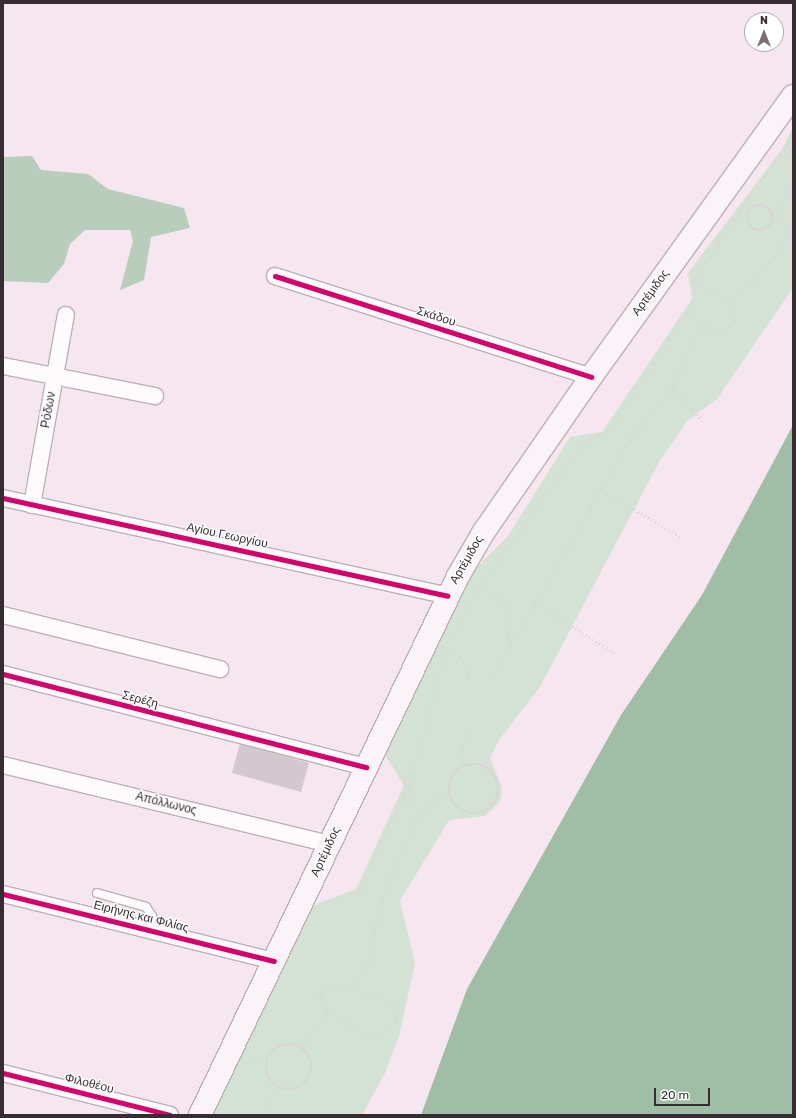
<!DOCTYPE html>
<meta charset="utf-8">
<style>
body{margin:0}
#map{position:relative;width:796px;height:1118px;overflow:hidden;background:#f6e6ef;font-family:Rubik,sans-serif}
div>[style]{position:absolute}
.green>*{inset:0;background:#d3e2d4}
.forest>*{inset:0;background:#b8cdbb}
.water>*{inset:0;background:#a0bea6}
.building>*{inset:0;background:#d4c8cf}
.path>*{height:2.5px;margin-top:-1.25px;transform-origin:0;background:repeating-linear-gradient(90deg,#d9d4d7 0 1px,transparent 0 4px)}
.path>.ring{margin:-1.25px;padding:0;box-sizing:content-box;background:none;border:2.5px solid #d9d4d7;border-radius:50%}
.roads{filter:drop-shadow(1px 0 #bdb0b7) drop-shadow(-1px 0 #bdb0b7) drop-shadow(0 1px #bdb0b7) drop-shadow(0 -1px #bdb0b7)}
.lane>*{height:8px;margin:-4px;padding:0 4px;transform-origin:4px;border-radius:4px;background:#fefbfd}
.street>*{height:16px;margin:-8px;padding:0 8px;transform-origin:8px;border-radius:8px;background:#fefbfd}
.secondary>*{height:22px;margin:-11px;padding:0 11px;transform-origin:11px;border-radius:11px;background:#faf4f8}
.cycleway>*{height:5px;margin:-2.5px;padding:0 2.5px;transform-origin:2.5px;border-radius:2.5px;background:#d6006c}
span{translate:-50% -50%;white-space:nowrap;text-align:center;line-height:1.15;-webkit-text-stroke:3px #fff;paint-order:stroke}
.street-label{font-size:12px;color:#372c33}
.frame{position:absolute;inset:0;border:4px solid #372c33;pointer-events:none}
.north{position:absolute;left:744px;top:12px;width:40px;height:40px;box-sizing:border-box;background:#fff;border:1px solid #afabad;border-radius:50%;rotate:0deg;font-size:11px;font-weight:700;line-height:16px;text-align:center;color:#372c33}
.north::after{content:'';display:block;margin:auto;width:14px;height:18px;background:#7a6d75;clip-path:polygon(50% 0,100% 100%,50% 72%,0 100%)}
.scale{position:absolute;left:654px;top:1088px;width:56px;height:18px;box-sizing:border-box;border:2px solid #372c33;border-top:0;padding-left:5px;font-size:12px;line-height:14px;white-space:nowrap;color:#372c33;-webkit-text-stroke:3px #fff;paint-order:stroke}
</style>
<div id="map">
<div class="green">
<div style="clip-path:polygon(793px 127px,793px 288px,717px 399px,687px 421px,659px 462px,540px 687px,499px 740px,490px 758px,502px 788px,500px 802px,485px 816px,449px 820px,400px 901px,415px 963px,400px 1033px,385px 1073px,362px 1115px,207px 1115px,308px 907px,356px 889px,404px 785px,380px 747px,457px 588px,508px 536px,570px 437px,602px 432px,692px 299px,688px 273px,783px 148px)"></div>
</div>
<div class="forest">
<div style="clip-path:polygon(32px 156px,41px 170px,88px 174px,108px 189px,184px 208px,190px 228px,151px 237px,144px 280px,120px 290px,133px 241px,130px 230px,85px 230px,70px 244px,64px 264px,48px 283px,3px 281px,3px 157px)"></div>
</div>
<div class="water">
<div style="clip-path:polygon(793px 425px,793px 1115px,421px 1115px,467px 989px,621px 715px,702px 595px)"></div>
</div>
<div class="building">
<div style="clip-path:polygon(240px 743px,309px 763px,301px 792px,232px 773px)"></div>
</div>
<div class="path">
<div style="left:784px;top:150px;width:10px;rotate:24deg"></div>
<div class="ring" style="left:747px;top:205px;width:23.5px;height:23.5px"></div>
<div style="left:731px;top:302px;width:46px;rotate:-44.1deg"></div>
<div style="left:764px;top:270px;width:46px;rotate:-55.6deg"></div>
<div style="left:790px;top:232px;width:24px;rotate:-135deg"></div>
<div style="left:773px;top:215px;width:36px;rotate:-56deg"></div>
<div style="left:687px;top:313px;width:32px;rotate:34deg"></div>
<div style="left:714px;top:331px;width:16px;rotate:-15deg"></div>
<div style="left:729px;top:327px;width:11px;rotate:-52deg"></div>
<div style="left:736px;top:318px;width:17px;rotate:-107deg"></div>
<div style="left:731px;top:302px;width:43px;rotate:-149.3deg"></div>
<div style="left:673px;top:387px;width:69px;rotate:-66deg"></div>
<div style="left:600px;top:489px;width:94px;rotate:30.7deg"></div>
<div style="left:474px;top:587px;width:33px;rotate:25deg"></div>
<div style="left:504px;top:601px;width:48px;rotate:82.9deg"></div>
<div style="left:535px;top:603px;width:194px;rotate:-60deg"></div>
<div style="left:632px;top:435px;width:63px;rotate:-49.5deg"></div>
<div style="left:673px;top:387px;width:45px;rotate:48.6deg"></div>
<div style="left:454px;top:635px;width:52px;rotate:-61.5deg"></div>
<div style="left:479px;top:589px;width:183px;rotate:-54.3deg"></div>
<div style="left:586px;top:440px;width:22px;rotate:-21deg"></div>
<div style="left:607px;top:432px;width:44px;rotate:-55.2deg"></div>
<div style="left:632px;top:396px;width:100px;rotate:-56.5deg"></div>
<div style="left:687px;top:313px;width:16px;rotate:-60deg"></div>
<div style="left:695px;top:299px;width:19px;rotate:-93deg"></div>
<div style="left:694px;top:280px;width:176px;rotate:-55.9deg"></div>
<div style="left:448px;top:645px;width:18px;rotate:45deg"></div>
<div style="left:461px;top:658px;width:17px;rotate:65deg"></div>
<div style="left:468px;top:673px;width:8px;rotate:97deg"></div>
<div style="left:492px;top:678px;width:86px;rotate:-60.2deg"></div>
<div style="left:535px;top:603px;width:96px;rotate:32.2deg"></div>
<div class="ring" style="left:449px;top:764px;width:47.5px;height:47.5px"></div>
<div style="left:462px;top:766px;width:18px;rotate:-90deg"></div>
<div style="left:462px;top:748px;width:21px;rotate:-61deg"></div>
<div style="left:418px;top:814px;width:38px;rotate:-39deg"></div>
<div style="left:324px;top:904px;width:37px;rotate:-19deg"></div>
<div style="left:359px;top:892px;width:116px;rotate:-65deg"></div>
<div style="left:408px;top:787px;width:146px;rotate:-74.1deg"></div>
<div style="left:350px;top:986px;width:33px;rotate:-52deg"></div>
<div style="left:370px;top:960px;width:52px;rotate:-81.1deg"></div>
<div style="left:378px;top:909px;width:103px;rotate:-67.2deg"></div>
<div style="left:418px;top:814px;width:29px;rotate:-110deg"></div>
<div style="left:408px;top:787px;width:31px;rotate:-121deg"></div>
<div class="ring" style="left:266px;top:1044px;width:43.5px;height:43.5px"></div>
<div style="left:303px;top:1049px;width:47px;rotate:-59deg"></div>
<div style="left:327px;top:1009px;width:13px;rotate:-129deg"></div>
<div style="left:319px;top:999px;width:13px;rotate:-63deg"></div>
<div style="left:325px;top:987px;width:25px;rotate:-2deg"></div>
<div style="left:350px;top:986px;width:41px;rotate:22.8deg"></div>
<div style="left:388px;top:1002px;width:9px;rotate:36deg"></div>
<div style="left:395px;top:1007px;width:16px;rotate:86deg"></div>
<div style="left:396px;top:1023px;width:28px;rotate:150deg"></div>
<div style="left:372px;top:1037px;width:12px;rotate:-160deg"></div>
<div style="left:361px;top:1033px;width:42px;rotate:-144.8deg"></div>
<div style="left:248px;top:1058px;width:19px;rotate:21deg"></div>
<div style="left:262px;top:1115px;width:33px;rotate:-63deg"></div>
</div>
<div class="roads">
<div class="lane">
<div style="left:97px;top:893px;width:51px;rotate:15.9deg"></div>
<div style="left:146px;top:907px;width:11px;rotate:56deg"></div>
<div style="left:152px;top:916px;width:13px;rotate:103deg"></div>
</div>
<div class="street">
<div style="left:275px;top:276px;width:332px;rotate:17.7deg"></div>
<div style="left:3px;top:366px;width:155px;rotate:11.2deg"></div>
<div style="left:3px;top:498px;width:455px;rotate:12.4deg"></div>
<div style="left:32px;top:505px;width:193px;rotate:-79.9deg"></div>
<div style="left:3px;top:615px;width:224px;rotate:14deg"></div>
<div style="left:3px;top:674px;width:375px;rotate:14.4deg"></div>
<div style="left:3px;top:765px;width:336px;rotate:13.6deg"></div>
<div style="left:3px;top:894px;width:279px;rotate:13.9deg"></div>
<div style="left:3px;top:1073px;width:172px;rotate:14.1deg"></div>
</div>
<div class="secondary">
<div style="left:200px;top:1115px;width:595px;rotate:-64.42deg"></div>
<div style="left:457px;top:578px;width:52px;rotate:-60deg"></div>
<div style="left:483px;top:533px;width:190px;rotate:-55.3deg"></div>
<div style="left:591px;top:377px;width:346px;rotate:-54.3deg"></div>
</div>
</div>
<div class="cycleway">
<div style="left:275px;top:276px;width:332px;rotate:17.7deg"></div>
<div style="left:3px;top:498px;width:455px;rotate:12.4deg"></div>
<div style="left:3px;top:674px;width:375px;rotate:14.4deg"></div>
<div style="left:3px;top:894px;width:279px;rotate:13.9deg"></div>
<div style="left:3px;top:1073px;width:172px;rotate:14.1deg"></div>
</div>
<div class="street-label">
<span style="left:651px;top:293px;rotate:-54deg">Αρτέμιδος</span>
<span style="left:436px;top:317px;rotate:18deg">Σκάδου</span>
<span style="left:49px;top:410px;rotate:-80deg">Ρόδων</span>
<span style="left:227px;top:536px;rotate:12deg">Αγίου Γεωργίου</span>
<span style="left:467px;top:560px;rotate:-60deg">Αρτέμιδος</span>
<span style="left:140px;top:700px;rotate:15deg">Σερέζη</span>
<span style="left:166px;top:804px;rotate:14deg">Απόλλωνος</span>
<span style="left:326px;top:852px;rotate:-65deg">Αρτέμιδος</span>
<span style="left:141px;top:917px;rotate:14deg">Ειρήνης και Φιλίας</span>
<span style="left:89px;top:1084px;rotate:14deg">Φιλοθέου</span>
</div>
<div class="frame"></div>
<div class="north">N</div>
<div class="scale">20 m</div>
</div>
